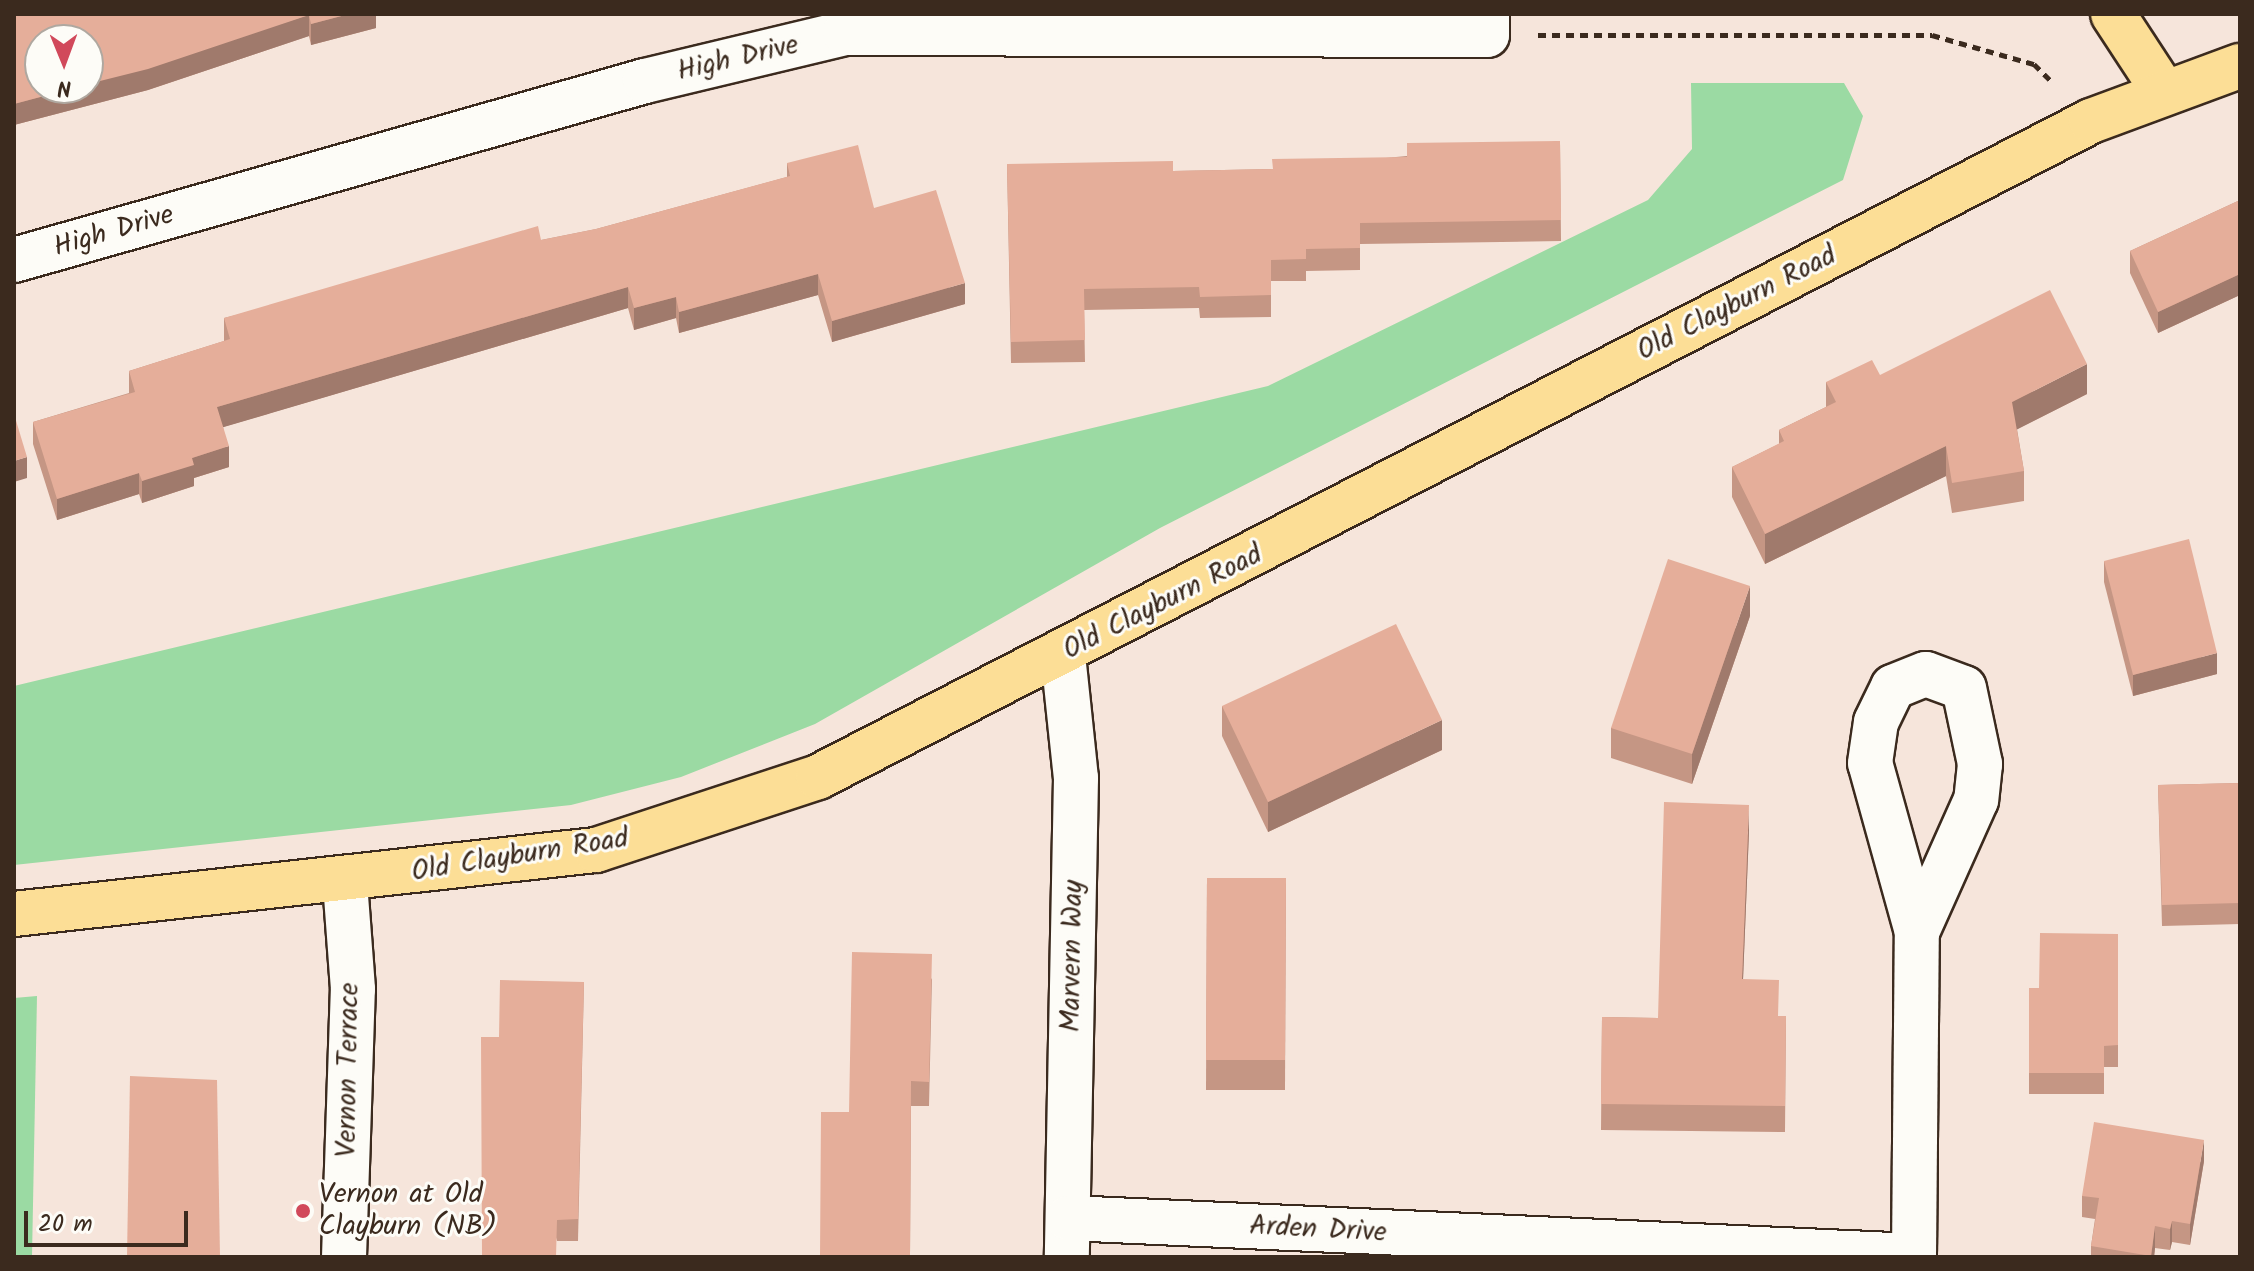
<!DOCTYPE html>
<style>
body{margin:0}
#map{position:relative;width:2254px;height:1271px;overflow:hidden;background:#f6e5db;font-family:Kalam,sans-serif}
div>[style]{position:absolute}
.green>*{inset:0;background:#9bdaa3}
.path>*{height:5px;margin-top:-2.5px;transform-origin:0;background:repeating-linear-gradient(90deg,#3b2a1e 0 8px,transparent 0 14px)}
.roads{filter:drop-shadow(2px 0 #3b2a1e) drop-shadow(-2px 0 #3b2a1e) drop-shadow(0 2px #3b2a1e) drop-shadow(0 -2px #3b2a1e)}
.minor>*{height:44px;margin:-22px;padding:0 22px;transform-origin:22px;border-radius:22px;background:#fdfcf7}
.major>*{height:44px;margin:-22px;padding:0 22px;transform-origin:22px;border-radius:22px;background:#fcde96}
.wall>*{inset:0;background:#c59684}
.shaded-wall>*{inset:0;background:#a07a6c}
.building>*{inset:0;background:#e5ae9a}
.dots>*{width:22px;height:22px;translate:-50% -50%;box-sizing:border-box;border:4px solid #fdfcf7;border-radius:50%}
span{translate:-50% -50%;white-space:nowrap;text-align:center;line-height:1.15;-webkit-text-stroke:6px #fdfcf7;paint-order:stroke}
.street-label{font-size:28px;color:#3b2a1e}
.poi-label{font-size:28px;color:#3b2a1e}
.left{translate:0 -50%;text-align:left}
.frame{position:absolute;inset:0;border:16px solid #3b2a1e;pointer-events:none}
.north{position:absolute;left:24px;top:24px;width:80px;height:80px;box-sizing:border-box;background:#fdfcf7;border:2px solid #afa8a0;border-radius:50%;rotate:179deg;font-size:22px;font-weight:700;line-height:32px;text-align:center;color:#3b2a1e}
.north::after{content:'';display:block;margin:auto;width:28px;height:36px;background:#d1495b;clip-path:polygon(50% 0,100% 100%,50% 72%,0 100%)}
.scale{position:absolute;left:24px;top:1211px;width:164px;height:36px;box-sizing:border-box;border:4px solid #3b2a1e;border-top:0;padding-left:10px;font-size:24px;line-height:28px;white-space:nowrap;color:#3b2a1e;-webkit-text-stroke:6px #fdfcf7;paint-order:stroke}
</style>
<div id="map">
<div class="green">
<div style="clip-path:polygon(1691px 83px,1844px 83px,1863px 116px,1843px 180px,1160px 528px,815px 724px,681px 777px,571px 805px,14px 865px,14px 686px,1268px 386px,1648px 200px,1692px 149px)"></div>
<div style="clip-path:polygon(37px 996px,32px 1257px,14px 1257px,14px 998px)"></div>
</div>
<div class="path">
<div style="left:1538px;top:35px;width:394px"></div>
<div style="left:1932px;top:35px;width:106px;rotate:15.9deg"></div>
<div style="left:2034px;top:64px;width:27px;rotate:45deg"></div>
</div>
<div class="roads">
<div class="minor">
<div style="left:14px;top:260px;width:656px;rotate:-15.84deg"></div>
<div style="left:645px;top:81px;width:206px;rotate:-13.5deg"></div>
<div style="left:845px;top:33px;width:642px;rotate:0.18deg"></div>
<div style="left:1487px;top:35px;width:21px;rotate:-90deg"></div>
<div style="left:1063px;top:655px;width:124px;rotate:84deg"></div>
<div style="left:1076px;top:778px;width:479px;rotate:91.1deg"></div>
<div style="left:1068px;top:1218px;width:847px;rotate:2.57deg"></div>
<div style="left:1914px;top:1256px;width:324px;rotate:-89.5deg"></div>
<div style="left:1917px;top:932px;width:175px;rotate:-105.5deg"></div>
<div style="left:1870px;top:763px;width:41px;rotate:-81.7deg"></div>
<div style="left:1876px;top:722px;width:39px;rotate:-64deg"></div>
<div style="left:1893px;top:687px;width:35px;rotate:-22deg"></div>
<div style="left:1926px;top:674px;width:40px;rotate:20.2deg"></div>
<div style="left:1964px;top:688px;width:78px;rotate:78.1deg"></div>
<div style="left:1980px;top:764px;width:36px;rotate:96deg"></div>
<div style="left:1976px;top:800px;width:145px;rotate:114.1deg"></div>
<div style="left:344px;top:1257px;width:268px;rotate:-88.1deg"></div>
<div style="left:353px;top:989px;width:107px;rotate:-94.3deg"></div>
</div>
<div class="major">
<div style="left:2113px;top:14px;width:90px;rotate:56.8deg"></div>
<div style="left:14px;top:914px;width:586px;rotate:-6.28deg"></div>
<div style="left:596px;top:850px;width:234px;rotate:-18.2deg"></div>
<div style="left:818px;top:777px;width:1432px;rotate:-27.26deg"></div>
<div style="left:2091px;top:121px;width:159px;rotate:-20.3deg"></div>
</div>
</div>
<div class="wall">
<div style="clip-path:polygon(14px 14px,376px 14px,376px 28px,311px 45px,309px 36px,148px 90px,14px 125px)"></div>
<div style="clip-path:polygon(1560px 141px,1561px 241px,1360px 244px,1360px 270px,1306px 271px,1306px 281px,1271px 281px,1271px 317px,1200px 318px,1199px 308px,1084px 310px,1085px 362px,1011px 363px,1007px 164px,1173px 171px,1273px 169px)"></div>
<div style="clip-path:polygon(787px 163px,874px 208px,965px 304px,832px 342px,818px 295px,679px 333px,676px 318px,634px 330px,628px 308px,223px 427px,229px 467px,194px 478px,194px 486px,142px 503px,139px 494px,57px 520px,33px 444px,33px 422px,129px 393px,129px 371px,224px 341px,224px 318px,541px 240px,596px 229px,787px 177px)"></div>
<div style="clip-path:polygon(2240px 200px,2240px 295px,2158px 333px,2130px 273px,2130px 251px)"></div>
<div style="clip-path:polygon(1826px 382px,2087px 394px,2017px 429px,2024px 471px,2024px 501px,1952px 513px,1946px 476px,1765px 564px,1732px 497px,1732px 467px,1779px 444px,1779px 430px,1826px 407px)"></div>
<div style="clip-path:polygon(2104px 561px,2217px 674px,2133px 696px,2104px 582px)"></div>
<div style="clip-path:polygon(1750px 616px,1692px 784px,1611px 758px,1611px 728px)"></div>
<div style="clip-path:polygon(1222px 706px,1442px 750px,1268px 832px,1222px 736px)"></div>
<div style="clip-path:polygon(2240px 783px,2240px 924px,2162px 926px,2158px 785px)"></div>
<div style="clip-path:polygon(1749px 831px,1743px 979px,1778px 1016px,1786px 1016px,1785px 1132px,1601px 1130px,1602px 1017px,1658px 1018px)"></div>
<div style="clip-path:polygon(1207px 878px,1286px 878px,1285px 1090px,1206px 1090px)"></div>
<div style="clip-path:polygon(2118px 934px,2118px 1067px,2104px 1067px,2104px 1094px,2029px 1094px,2029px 988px,2039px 988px)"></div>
<div style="clip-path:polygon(932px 978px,929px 1106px,911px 1106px,910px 1257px,849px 1112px)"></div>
<div style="clip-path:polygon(584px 982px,578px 1241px,557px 1241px,499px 1037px)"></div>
<div style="clip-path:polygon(2204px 1161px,2190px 1245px,2172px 1242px,2170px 1250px,2155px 1248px,2154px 1257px,2091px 1257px,2091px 1246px,2095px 1219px,2082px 1217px,2082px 1196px)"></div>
</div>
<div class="shaded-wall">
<div style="clip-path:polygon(349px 14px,376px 14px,376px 28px,311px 45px,311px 24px)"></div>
<div style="clip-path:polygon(309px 15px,309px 36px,148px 90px,14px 125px,14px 104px,74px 88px,88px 88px,88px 84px)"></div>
<div style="clip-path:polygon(818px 274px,818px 295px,679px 333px,679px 312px)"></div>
<div style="clip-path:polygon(2240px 274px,2240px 295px,2158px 333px,2158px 312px)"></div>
<div style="clip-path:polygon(965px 283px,965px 304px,832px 342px,832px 321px)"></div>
<div style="clip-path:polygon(628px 287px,628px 308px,217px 429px,217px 407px)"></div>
<div style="clip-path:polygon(676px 297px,676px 318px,634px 330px,634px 308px)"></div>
<div style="clip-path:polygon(2087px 364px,2087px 394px,2012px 432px,2012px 402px)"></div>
<div style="clip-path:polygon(229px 446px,229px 467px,194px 478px,194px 486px,142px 503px,142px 481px,192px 458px)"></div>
<div style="clip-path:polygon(1946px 446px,1946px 476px,1765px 564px,1765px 534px)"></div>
<div style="clip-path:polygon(27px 457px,27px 478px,14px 482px,14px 461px)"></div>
<div style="clip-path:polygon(139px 473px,139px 494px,57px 520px,57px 499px)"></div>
<div style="clip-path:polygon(1750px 586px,1750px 616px,1692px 784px,1692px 754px)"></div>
<div style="clip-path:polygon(2217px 653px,2217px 674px,2133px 696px,2133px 675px)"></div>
<div style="clip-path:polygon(1442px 720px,1442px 750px,1268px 832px,1268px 802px)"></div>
<div style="clip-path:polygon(1749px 805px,1749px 831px,1742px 1005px,1742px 979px)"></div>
<div style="clip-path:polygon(2204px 1140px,2204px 1161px,2190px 1245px,2190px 1224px)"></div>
<div style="clip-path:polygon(2172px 1221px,2172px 1242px,2170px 1250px,2170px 1229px)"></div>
<div style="clip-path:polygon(2155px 1226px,2155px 1248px,2154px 1257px,2151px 1257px)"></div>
</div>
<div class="building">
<div style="clip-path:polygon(14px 14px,349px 14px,311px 24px,309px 15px,148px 69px,88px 84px,88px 40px,40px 40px,40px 88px,74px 88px,14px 104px)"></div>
<div style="clip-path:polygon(1560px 141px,1561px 220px,1360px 223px,1360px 248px,1306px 249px,1306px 259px,1271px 260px,1271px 295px,1200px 297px,1199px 287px,1084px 289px,1085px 340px,1011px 342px,1007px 164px,1173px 161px,1173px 171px,1273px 169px,1272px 159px,1407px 157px,1407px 143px)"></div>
<div style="clip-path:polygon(858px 145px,874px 208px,936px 190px,965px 283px,832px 321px,818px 274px,679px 312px,676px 297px,634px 308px,628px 287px,217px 407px,229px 446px,192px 458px,194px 465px,142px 481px,139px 473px,57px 499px,33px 422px,135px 392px,129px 371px,230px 339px,224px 318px,538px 226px,541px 240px,596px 229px,790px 176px,787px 163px)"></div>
<div style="clip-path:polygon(2240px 200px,2240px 274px,2158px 312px,2130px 251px)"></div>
<div style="clip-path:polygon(2050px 290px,2087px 364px,2012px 402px,2024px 471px,1952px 483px,1946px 446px,1765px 534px,1732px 467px,1784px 441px,1779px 430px,1836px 402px,1826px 382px,1872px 360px,1880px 375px)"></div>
<div style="clip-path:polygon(14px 414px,27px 457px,14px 461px)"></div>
<div style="clip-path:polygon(2189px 539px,2217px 653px,2133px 675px,2104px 561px)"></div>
<div style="clip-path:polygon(1668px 559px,1750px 586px,1692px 754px,1611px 728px)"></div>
<div style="clip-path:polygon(1396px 624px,1442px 720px,1268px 802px,1222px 706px)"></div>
<div style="clip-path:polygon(2240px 783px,2240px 903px,2162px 905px,2158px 785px)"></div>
<div style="clip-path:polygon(1664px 802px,1749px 805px,1742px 979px,1779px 980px,1778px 1016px,1786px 1016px,1785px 1106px,1601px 1104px,1602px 1017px,1658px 1018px)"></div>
<div style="clip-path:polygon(1207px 878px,1286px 878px,1285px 1060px,1206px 1060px)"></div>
<div style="clip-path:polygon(2040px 933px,2118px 934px,2118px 1045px,2104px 1046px,2104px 1073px,2029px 1073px,2029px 988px,2039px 988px)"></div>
<div style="clip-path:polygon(852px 952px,932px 954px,929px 1082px,911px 1081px,910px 1257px,820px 1257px,821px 1112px,849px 1112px)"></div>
<div style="clip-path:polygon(500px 980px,584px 982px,578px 1219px,557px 1220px,556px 1257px,482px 1257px,481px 1037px,499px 1037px)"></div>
<div style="clip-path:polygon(130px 1076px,217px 1080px,220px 1257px,127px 1257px)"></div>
<div style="clip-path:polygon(2094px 1122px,2204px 1140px,2190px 1224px,2172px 1221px,2170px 1229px,2155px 1226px,2151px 1256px,2091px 1246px,2099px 1198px,2082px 1196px)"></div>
</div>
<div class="dots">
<div style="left:303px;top:1211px;background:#d1495b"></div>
</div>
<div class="street-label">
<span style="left:738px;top:59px;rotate:-13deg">High Drive</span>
<span style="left:114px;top:232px;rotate:-16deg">High Drive</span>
<span style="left:1737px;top:304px;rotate:-27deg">Old Clayburn Road</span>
<span style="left:1163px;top:603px;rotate:-27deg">Old Clayburn Road</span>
<span style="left:520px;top:856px;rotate:-9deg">Old Clayburn Road</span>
<span style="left:1073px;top:956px;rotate:-89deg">Marvern Way</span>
<span style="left:349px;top:1070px;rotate:-89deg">Vernon Terrace</span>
<span style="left:1318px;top:1230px;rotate:3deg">Arden Drive</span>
</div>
<div class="poi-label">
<span class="left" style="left:319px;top:1211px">Vernon at Old<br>Clayburn (NB)</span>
</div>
<div class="frame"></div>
<div class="north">N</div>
<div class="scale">20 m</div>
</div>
